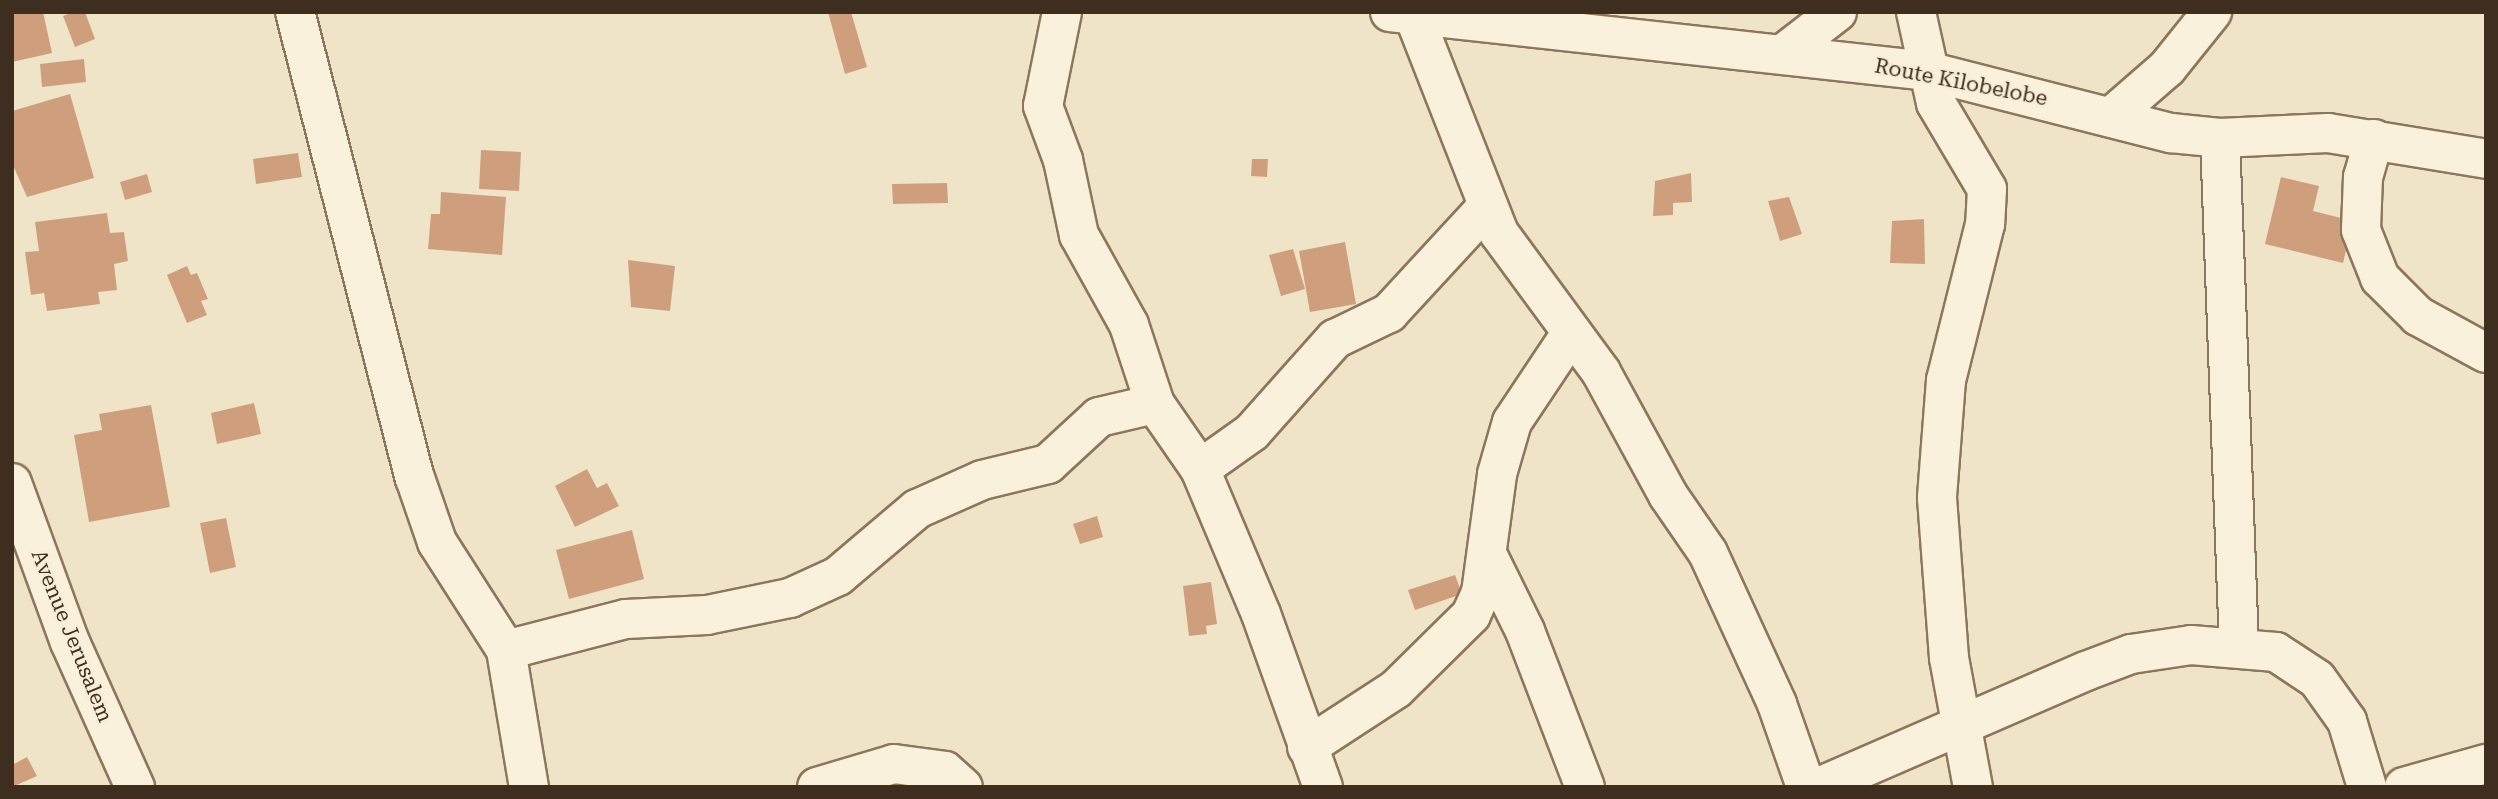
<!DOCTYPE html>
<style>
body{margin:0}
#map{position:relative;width:2498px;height:799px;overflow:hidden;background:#f0e4c8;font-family:"Roboto Serif",serif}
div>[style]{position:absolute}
.building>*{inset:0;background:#cf9f7d}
.roads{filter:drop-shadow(2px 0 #8d765c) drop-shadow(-2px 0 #8d765c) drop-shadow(0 2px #8d765c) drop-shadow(0 -2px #8d765c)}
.minor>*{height:38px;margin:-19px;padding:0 19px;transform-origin:19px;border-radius:19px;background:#faf1dc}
span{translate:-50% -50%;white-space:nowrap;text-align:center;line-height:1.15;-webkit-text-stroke:5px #f7eed8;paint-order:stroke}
.street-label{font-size:21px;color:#3d2e20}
.frame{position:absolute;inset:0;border:14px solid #3d2e20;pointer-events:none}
</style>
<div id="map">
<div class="building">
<div style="clip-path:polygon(12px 12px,43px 12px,52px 53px,12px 62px)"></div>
<div style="clip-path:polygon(73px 12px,85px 12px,95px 39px,75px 47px,63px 16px)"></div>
<div style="clip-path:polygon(828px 12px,851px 12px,867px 67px,845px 74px)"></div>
<div style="clip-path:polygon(84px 59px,86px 82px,42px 87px,40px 64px)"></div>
<div style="clip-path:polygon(70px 94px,94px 178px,27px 197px,12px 163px,12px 111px)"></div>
<div style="clip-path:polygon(481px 150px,521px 152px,519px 191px,479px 189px)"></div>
<div style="clip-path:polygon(298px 153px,302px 177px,256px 184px,253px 159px)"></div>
<div style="clip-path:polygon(1252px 159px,1268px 159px,1267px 177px,1251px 176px)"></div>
<div style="clip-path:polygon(1691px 173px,1692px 202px,1673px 203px,1673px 215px,1653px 216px,1655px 181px)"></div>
<div style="clip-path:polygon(147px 174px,152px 192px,125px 200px,120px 182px)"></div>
<div style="clip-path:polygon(2281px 177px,2319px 186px,2313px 211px,2353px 221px,2343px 263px,2265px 244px)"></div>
<div style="clip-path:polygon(947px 183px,948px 203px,893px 204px,892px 184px)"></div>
<div style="clip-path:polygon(441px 192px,506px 197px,502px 255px,428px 249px,431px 214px,440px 214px)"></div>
<div style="clip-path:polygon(1789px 197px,1802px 234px,1780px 241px,1768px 201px)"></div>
<div style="clip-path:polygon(107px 213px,110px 233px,124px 232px,128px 261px,114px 264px,117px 290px,98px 292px,100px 304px,47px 311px,44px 293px,31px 295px,25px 252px,39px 251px,35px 222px)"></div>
<div style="clip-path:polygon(1924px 219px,1925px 264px,1890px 263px,1892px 221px)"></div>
<div style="clip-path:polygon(1345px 242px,1356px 304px,1310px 312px,1299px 251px)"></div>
<div style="clip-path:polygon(1293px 249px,1305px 289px,1281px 296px,1269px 255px)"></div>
<div style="clip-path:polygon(628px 260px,675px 266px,670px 311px,631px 307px)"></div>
<div style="clip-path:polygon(187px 266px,191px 275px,197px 273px,208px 299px,201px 301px,207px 315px,187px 323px,167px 275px)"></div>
<div style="clip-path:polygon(254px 403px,261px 434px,217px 444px,211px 413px)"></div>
<div style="clip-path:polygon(151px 405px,170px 507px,89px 522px,74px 435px,102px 430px,99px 414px)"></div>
<div style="clip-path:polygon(587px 469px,597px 488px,607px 483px,619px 506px,575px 527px,555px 486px)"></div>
<div style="clip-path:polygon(1097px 516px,1103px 537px,1080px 544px,1073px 524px)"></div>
<div style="clip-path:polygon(226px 518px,236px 567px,210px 573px,200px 523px)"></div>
<div style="clip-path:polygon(632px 530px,644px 579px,569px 599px,556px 550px)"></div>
<div style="clip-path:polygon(1455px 575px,1462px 594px,1415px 610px,1408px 590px)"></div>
<div style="clip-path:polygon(1211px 582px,1217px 624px,1206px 626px,1207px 634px,1189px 636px,1183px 586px)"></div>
<div style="clip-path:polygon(27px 757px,37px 776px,12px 787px,12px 765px)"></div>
</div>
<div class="roads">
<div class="minor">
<div style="left:295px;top:12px;width:481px;rotate:75.6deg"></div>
<div style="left:415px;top:478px;width:68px;rotate:71deg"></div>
<div style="left:437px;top:542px;width:128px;rotate:57.4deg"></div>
<div style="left:506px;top:650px;width:139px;rotate:80.5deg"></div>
<div style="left:1062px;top:12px;width:96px;rotate:101.4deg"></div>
<div style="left:1043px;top:106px;width:58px;rotate:69.7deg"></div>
<div style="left:1063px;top:160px;width:77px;rotate:78deg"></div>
<div style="left:1079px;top:235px;width:103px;rotate:60.9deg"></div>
<div style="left:1129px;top:325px;width:83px;rotate:71.8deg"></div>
<div style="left:1155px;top:404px;width:79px;rotate:55.3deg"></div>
<div style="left:1200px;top:469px;width:157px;rotate:67.2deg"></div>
<div style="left:1261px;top:614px;width:184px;rotate:70.3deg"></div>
<div style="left:1390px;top:12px;width:540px;rotate:6.27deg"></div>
<div style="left:1927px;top:71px;width:252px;rotate:14.3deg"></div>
<div style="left:2171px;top:133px;width:49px;rotate:5.8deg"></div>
<div style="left:2220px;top:138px;width:108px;rotate:-2.7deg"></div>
<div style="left:2328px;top:133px;width:160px;rotate:9.3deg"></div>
<div style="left:1916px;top:12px;width:93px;rotate:77.6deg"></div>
<div style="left:1936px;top:103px;width:100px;rotate:59.3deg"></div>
<div style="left:1987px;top:189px;width:35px;rotate:93deg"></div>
<div style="left:1985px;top:224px;width:161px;rotate:104deg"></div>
<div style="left:1946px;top:380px;width:118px;rotate:94.4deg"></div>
<div style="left:1937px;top:498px;width:160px;rotate:85.7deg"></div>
<div style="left:1949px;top:658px;width:131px;rotate:79.5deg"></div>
<div style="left:1414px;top:16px;width:233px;rotate:68.6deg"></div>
<div style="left:1499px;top:233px;width:172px;rotate:53.7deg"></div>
<div style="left:1601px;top:372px;width:140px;rotate:61.4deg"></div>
<div style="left:1668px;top:495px;width:70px;rotate:55.4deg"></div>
<div style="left:1708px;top:553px;width:166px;rotate:65.4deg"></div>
<div style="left:1777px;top:704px;width:88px;rotate:70.7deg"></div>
<div style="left:1784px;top:53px;width:67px;rotate:-37.7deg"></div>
<div style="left:2113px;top:115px;width:72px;rotate:-41deg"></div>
<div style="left:2167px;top:68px;width:72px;rotate:-51.2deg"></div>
<div style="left:2220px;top:138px;width:508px;rotate:87.86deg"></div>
<div style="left:2374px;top:139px;width:40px;rotate:106deg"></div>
<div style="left:2363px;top:177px;width:53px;rotate:92.2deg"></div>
<div style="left:2361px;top:230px;width:52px;rotate:68.4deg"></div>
<div style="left:2380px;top:278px;width:54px;rotate:45deg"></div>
<div style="left:2418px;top:316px;width:77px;rotate:28.6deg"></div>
<div style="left:1200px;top:469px;width:64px;rotate:-35.4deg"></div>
<div style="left:1252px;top:432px;width:125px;rotate:-48.3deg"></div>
<div style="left:1335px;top:339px;width:60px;rotate:-25.7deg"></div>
<div style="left:1389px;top:313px;width:143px;rotate:-47.3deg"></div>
<div style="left:12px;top:483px;width:169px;rotate:70deg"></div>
<div style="left:70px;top:642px;width:159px;rotate:65.9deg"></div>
<div style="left:1488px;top:556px;width:84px;rotate:63.7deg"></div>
<div style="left:1525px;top:631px;width:167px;rotate:69deg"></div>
<div style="left:506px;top:650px;width:124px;rotate:-14.5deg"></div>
<div style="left:626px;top:619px;width:81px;rotate:-2.8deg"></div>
<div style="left:707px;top:615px;width:85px;rotate:-11.6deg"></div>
<div style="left:790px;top:598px;width:53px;rotate:-24.6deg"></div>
<div style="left:838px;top:576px;width:104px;rotate:-40.3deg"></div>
<div style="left:917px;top:509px;width:71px;rotate:-24deg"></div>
<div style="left:982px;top:480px;width:68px;rotate:-13.6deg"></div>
<div style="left:1048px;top:464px;width:69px;rotate:-42.7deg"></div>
<div style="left:1099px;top:417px;width:57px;rotate:-13.1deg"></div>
<div style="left:1307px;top:747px;width:106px;rotate:-33.1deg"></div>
<div style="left:1396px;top:689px;width:105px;rotate:-44.6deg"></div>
<div style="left:1471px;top:615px;width:24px;rotate:-66deg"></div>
<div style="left:1481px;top:593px;width:120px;rotate:-82.3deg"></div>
<div style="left:1497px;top:474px;width:54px;rotate:-73.9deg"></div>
<div style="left:1512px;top:422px;width:105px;rotate:-56.3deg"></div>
<div style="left:817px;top:787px;width:80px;rotate:-16.6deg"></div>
<div style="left:894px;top:764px;width:51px;rotate:7.8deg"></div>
<div style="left:945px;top:771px;width:24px;rotate:42deg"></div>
<div style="left:1819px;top:787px;width:291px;rotate:-23.5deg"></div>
<div style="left:2086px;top:671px;width:48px;rotate:-20.7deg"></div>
<div style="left:2131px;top:654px;width:61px;rotate:-8.5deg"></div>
<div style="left:2191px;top:645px;width:85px;rotate:4.7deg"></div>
<div style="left:2276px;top:652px;width:49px;rotate:33.4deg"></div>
<div style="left:2317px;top:679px;width:52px;rotate:54.5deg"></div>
<div style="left:2347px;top:721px;width:69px;rotate:73.1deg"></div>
<div style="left:2404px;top:787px;width:85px;rotate:-15.7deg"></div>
</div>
</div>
<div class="street-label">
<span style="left:1961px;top:82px;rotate:11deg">Route Kilobelobe</span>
<span style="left:72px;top:636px;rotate:68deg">Avenue Jerusalem</span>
</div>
<div class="frame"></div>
</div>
